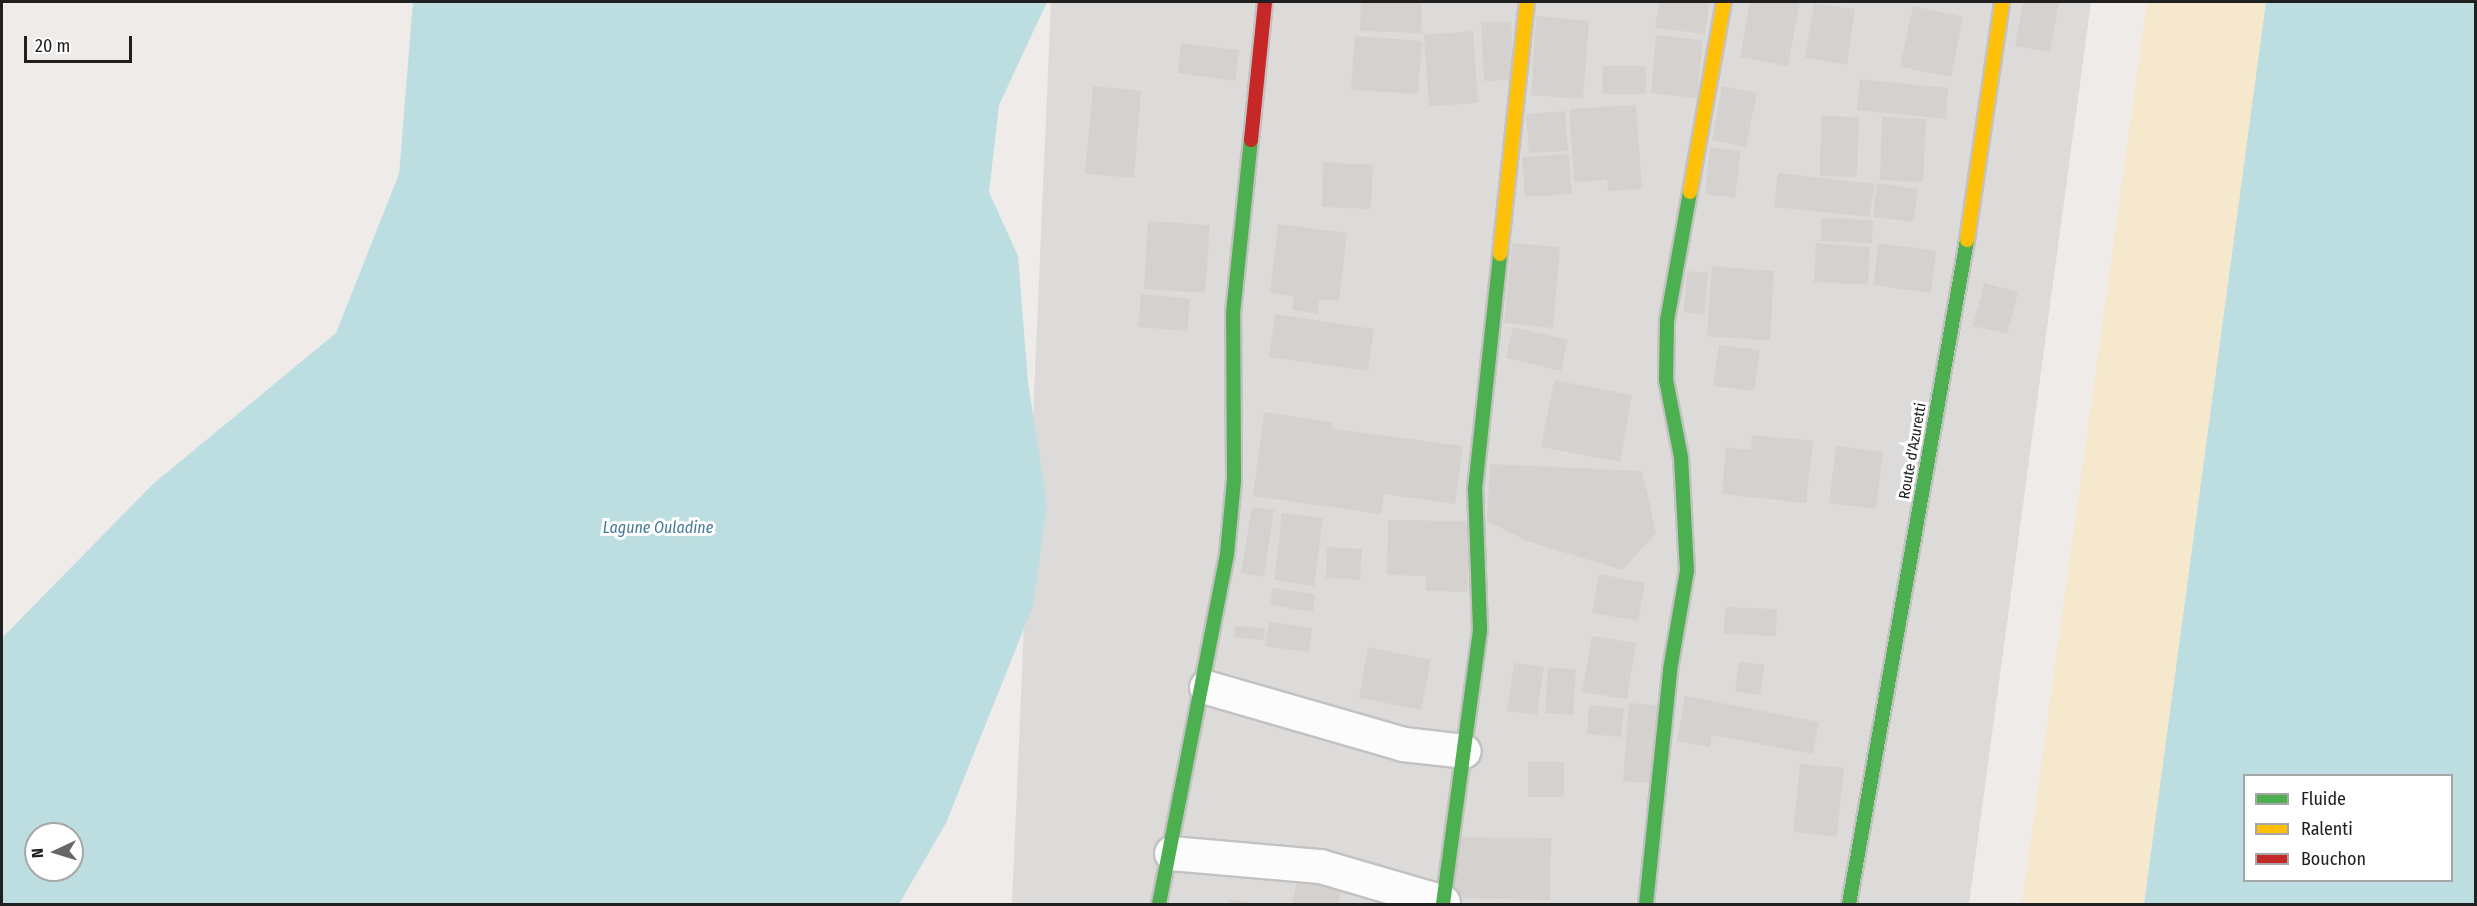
<!DOCTYPE html>
<style>
body{margin:0}
#map{position:relative;width:2477px;height:906px;overflow:hidden;background:#eeebe8;font-family:"Fira Sans Condensed",sans-serif}
div>[style]{position:absolute}
.residential>*{inset:0;background:#dddbda}
.sand>*{inset:0;background:#f6e8cd}
.water>*{inset:0;background:#bddee0}
.building>*{inset:0;background:#d5d1cf}
.roads{filter:drop-shadow(2px 0 #c4c2c1) drop-shadow(-2px 0 #c4c2c1) drop-shadow(0 2px #c4c2c1) drop-shadow(0 -2px #c4c2c1)}
.street>*{height:33px;margin:-16.5px;padding:0 16.5px;transform-origin:16.5px;border-radius:16.5px;background:#fcfcfc}
.fast>*{height:14px;margin:-7px;padding:0 7px;transform-origin:7px;border-radius:7px;background:#4caf50}
.slow>*{height:14px;margin:-7px;padding:0 7px;transform-origin:7px;border-radius:7px;background:#ffc107}
.jam>*{height:14px;margin:-7px;padding:0 7px;transform-origin:7px;border-radius:7px;background:#c62828}
span{translate:-50% -50%;white-space:nowrap;text-align:center;line-height:1.15;-webkit-text-stroke:6px #fff;paint-order:stroke}
.street-label{font-size:15px;color:#202020}
.water-label{font-size:16px;color:#447a96;font-style:italic}
.frame{position:absolute;inset:0;border:3px solid #202020;pointer-events:none}
.legend{position:absolute;left:2243px;top:774px;width:210px;height:108px;box-sizing:border-box;background:#fff;border:2px solid #a6a6a6;margin:0;padding:8px 10px;list-style:none;font-size:18px;color:#202020}
.legend li{display:flex;align-items:center;gap:12px;height:30px}
.legend b{width:30px;border:2px solid #a6a6a6}
.north{position:absolute;left:24px;top:822px;width:60px;height:60px;box-sizing:border-box;background:#fff;border:2px solid #a6a6a6;border-radius:50%;rotate:266deg;font-size:16px;font-weight:700;line-height:24px;text-align:center;color:#202020}
.north::after{content:'';display:block;margin:auto;width:21px;height:27px;background:#686766;clip-path:polygon(50% 0,100% 100%,50% 72%,0 100%)}
.scale{position:absolute;left:24px;top:36px;width:108px;height:27px;box-sizing:border-box;border:3px solid #202020;border-top:0;padding-left:8px;font-size:18px;line-height:21px;white-space:nowrap;color:#202020;-webkit-text-stroke:4px #fff;paint-order:stroke}
</style>
<div id="map">
<div class="residential">
<div style="clip-path:polygon(1051px 2px,2091px 2px,1969px 904px,1012px 904px)"></div>
</div>
<div class="sand">
<div style="clip-path:polygon(2147px 2px,2266px 2px,2144px 904px,2022px 904px)"></div>
</div>
<div class="water">
<div style="clip-path:polygon(evenodd,413px 2px,1047px 2px,999px 105px,989px 192px,1018px 256px,1028px 382px,1047px 504px,1033px 606px,946px 823px,899px 904px,2px 904px,2px 638px,153px 484px,336px 333px,399px 174px,413px 2px,36px 834px,72px 834px,72px 870px,36px 870px,36px 834px)"></div>
<div style="clip-path:polygon(evenodd,2266px 2px,2475px 2px,2475px 904px,2144px 904px,2266px 2px,2244px 776px,2452px 776px,2452px 880px,2244px 880px,2244px 776px)"></div>
</div>
<div class="building">
<div style="clip-path:polygon(1361px 2px,1422px 2px,1421px 33px,1360px 31px)"></div>
<div style="clip-path:polygon(1659px 2px,1709px 2px,1705px 34px,1655px 28px)"></div>
<div style="clip-path:polygon(1750px 2px,1800px 2px,1788px 66px,1740px 57px)"></div>
<div style="clip-path:polygon(2023px 2px,2059px 2px,2050px 52px,2015px 46px)"></div>
<div style="clip-path:polygon(1814px 3px,1855px 9px,1847px 65px,1805px 58px)"></div>
<div style="clip-path:polygon(1913px 6px,1963px 17px,1951px 77px,1900px 67px)"></div>
<div style="clip-path:polygon(1536px 16px,1589px 21px,1583px 99px,1531px 95px)"></div>
<div style="clip-path:polygon(1511px 21px,1514px 80px,1484px 81px,1481px 22px)"></div>
<div style="clip-path:polygon(1473px 31px,1478px 103px,1429px 106px,1424px 35px)"></div>
<div style="clip-path:polygon(1656px 35px,1703px 40px,1697px 98px,1651px 93px)"></div>
<div style="clip-path:polygon(1355px 36px,1422px 41px,1418px 94px,1351px 90px)"></div>
<div style="clip-path:polygon(1181px 43px,1239px 50px,1235px 81px,1178px 73px)"></div>
<div style="clip-path:polygon(1603px 66px,1646px 66px,1646px 94px,1602px 94px)"></div>
<div style="clip-path:polygon(1860px 79px,1948px 88px,1946px 119px,1857px 110px)"></div>
<div style="clip-path:polygon(1093px 86px,1141px 91px,1134px 178px,1085px 174px)"></div>
<div style="clip-path:polygon(1722px 86px,1757px 93px,1746px 147px,1712px 140px)"></div>
<div style="clip-path:polygon(1636px 105px,1642px 189px,1608px 191px,1607px 180px,1574px 182px,1569px 109px)"></div>
<div style="clip-path:polygon(1565px 111px,1568px 151px,1529px 153px,1526px 114px)"></div>
<div style="clip-path:polygon(1821px 116px,1859px 117px,1857px 177px,1820px 176px)"></div>
<div style="clip-path:polygon(1882px 117px,1926px 119px,1923px 182px,1880px 180px)"></div>
<div style="clip-path:polygon(1710px 147px,1741px 151px,1735px 198px,1705px 194px)"></div>
<div style="clip-path:polygon(1569px 154px,1572px 194px,1525px 197px,1522px 157px)"></div>
<div style="clip-path:polygon(1323px 162px,1373px 165px,1371px 209px,1322px 207px)"></div>
<div style="clip-path:polygon(1778px 173px,1874px 184px,1870px 217px,1774px 207px)"></div>
<div style="clip-path:polygon(1877px 183px,1918px 189px,1913px 222px,1873px 217px)"></div>
<div style="clip-path:polygon(1821px 218px,1873px 220px,1872px 243px,1821px 241px)"></div>
<div style="clip-path:polygon(1148px 221px,1210px 225px,1205px 293px,1144px 289px)"></div>
<div style="clip-path:polygon(1278px 224px,1347px 233px,1339px 301px,1319px 299px,1318px 314px,1292px 310px,1294px 296px,1270px 293px)"></div>
<div style="clip-path:polygon(1512px 243px,1560px 247px,1553px 328px,1504px 323px)"></div>
<div style="clip-path:polygon(1816px 243px,1870px 247px,1868px 285px,1814px 282px)"></div>
<div style="clip-path:polygon(1879px 243px,1936px 251px,1931px 293px,1873px 285px)"></div>
<div style="clip-path:polygon(1712px 266px,1774px 271px,1770px 341px,1707px 336px)"></div>
<div style="clip-path:polygon(1687px 271px,1708px 273px,1704px 315px,1684px 312px)"></div>
<div style="clip-path:polygon(1984px 283px,2018px 292px,2007px 334px,1973px 326px)"></div>
<div style="clip-path:polygon(1141px 294px,1190px 299px,1187px 331px,1138px 327px)"></div>
<div style="clip-path:polygon(1275px 314px,1374px 329px,1368px 371px,1269px 357px)"></div>
<div style="clip-path:polygon(1513px 327px,1568px 340px,1561px 371px,1506px 358px)"></div>
<div style="clip-path:polygon(1719px 345px,1760px 350px,1754px 391px,1713px 386px)"></div>
<div style="clip-path:polygon(1554px 380px,1632px 395px,1620px 462px,1541px 447px)"></div>
<div style="clip-path:polygon(1264px 412px,1331px 422px,1333px 429px,1463px 446px,1455px 504px,1384px 494px,1381px 514px,1253px 496px)"></div>
<div style="clip-path:polygon(1752px 435px,1813px 441px,1806px 503px,1722px 494px,1726px 447px,1751px 450px)"></div>
<div style="clip-path:polygon(1836px 446px,1883px 452px,1876px 509px,1829px 503px)"></div>
<div style="clip-path:polygon(1490px 464px,1642px 471px,1656px 533px,1622px 570px,1527px 541px,1487px 521px)"></div>
<div style="clip-path:polygon(1252px 507px,1274px 510px,1264px 577px,1241px 573px)"></div>
<div style="clip-path:polygon(1282px 513px,1323px 518px,1314px 586px,1274px 580px)"></div>
<div style="clip-path:polygon(1388px 520px,1469px 521px,1468px 592px,1426px 591px,1426px 576px,1387px 575px)"></div>
<div style="clip-path:polygon(1327px 547px,1362px 549px,1360px 580px,1326px 578px)"></div>
<div style="clip-path:polygon(1599px 574px,1645px 583px,1638px 621px,1592px 613px)"></div>
<div style="clip-path:polygon(1273px 588px,1315px 594px,1313px 612px,1270px 605px)"></div>
<div style="clip-path:polygon(1725px 607px,1777px 609px,1776px 636px,1724px 634px)"></div>
<div style="clip-path:polygon(1269px 622px,1312px 628px,1309px 652px,1265px 646px)"></div>
<div style="clip-path:polygon(1235px 626px,1265px 628px,1264px 640px,1234px 637px)"></div>
<div style="clip-path:polygon(1592px 636px,1636px 643px,1627px 699px,1582px 692px)"></div>
<div style="clip-path:polygon(1368px 647px,1431px 660px,1421px 710px,1359px 698px)"></div>
<div style="clip-path:polygon(1739px 662px,1765px 665px,1760px 695px,1735px 691px)"></div>
<div style="clip-path:polygon(1514px 663px,1544px 667px,1537px 715px,1507px 711px)"></div>
<div style="clip-path:polygon(1548px 668px,1576px 669px,1573px 715px,1545px 713px)"></div>
<div style="clip-path:polygon(1685px 696px,1819px 722px,1813px 754px,1712px 735px,1710px 747px,1677px 741px)"></div>
<div style="clip-path:polygon(1629px 703px,1658px 705px,1652px 783px,1623px 781px)"></div>
<div style="clip-path:polygon(1589px 705px,1624px 708px,1621px 737px,1587px 734px)"></div>
<div style="clip-path:polygon(1528px 762px,1564px 762px,1564px 797px,1528px 797px)"></div>
<div style="clip-path:polygon(1800px 764px,1844px 768px,1837px 837px,1793px 832px)"></div>
<div style="clip-path:polygon(1456px 837px,1551px 838px,1550px 900px,1455px 898px)"></div>
<div style="clip-path:polygon(1299px 873px,1343px 882px,1338px 904px,1292px 904px)"></div>
<div style="clip-path:polygon(1229px 899px,1252px 903px,1252px 904px,1228px 904px)"></div>
</div>
<div class="roads">
<div class="street">
<div style="left:1206px;top:687px;width:205px;rotate:16.1deg"></div>
<div style="left:1403px;top:744px;width:61px;rotate:6.5deg"></div>
<div style="left:1171px;top:853px;width:150px;rotate:5deg"></div>
<div style="left:1320px;top:866px;width:128px;rotate:16.3deg"></div>
</div>
<div class="fast">
<div style="left:1159px;top:904px;width:357px;rotate:-79deg"></div>
<div style="left:1227px;top:554px;width:74px;rotate:-84.6deg"></div>
<div style="left:1234px;top:480px;width:167px;rotate:-90.3deg"></div>
<div style="left:1233px;top:313px;width:174px;rotate:-84.1deg"></div>
<div style="left:1443px;top:904px;width:277px;rotate:-82.3deg"></div>
<div style="left:1480px;top:629px;width:140px;rotate:-92deg"></div>
<div style="left:1475px;top:489px;width:236px;rotate:-83.9deg"></div>
<div style="left:1646px;top:904px;width:235px;rotate:-84.1deg"></div>
<div style="left:1670px;top:670px;width:100px;rotate:-80.3deg"></div>
<div style="left:1687px;top:571px;width:114px;rotate:-93deg"></div>
<div style="left:1681px;top:457px;width:78px;rotate:-101deg"></div>
<div style="left:1666px;top:380px;width:59px;rotate:-89deg"></div>
<div style="left:1667px;top:321px;width:131px;rotate:-79.9deg"></div>
<div style="left:1849px;top:904px;width:674px;rotate:-79.92deg"></div>
</div>
<div class="slow">
<div style="left:1690px;top:192px;width:193px;rotate:-79.9deg"></div>
<div style="left:1967px;top:240px;width:241px;rotate:-81.6deg"></div>
<div style="left:1500px;top:254px;width:253px;rotate:-83.9deg"></div>
</div>
<div class="jam">
<div style="left:1251px;top:140px;width:139px;rotate:-84.2deg"></div>
</div>
</div>
<div class="street-label">
<span style="left:1913px;top:451px;rotate:-80deg">Route d'Azuretti</span>
</div>
<div class="water-label">
<span style="left:658px;top:528px">Lagune Ouladine</span>
</div>
<div class="frame"></div>
<ul class="legend">
<li><b style="height:8px;background:#4caf50"></b>Fluide</li>
<li><b style="height:8px;background:#ffc107"></b>Ralenti</li>
<li><b style="height:8px;background:#c62828"></b>Bouchon</li>
</ul>
<div class="north">N</div>
<div class="scale">20 m</div>
</div>
